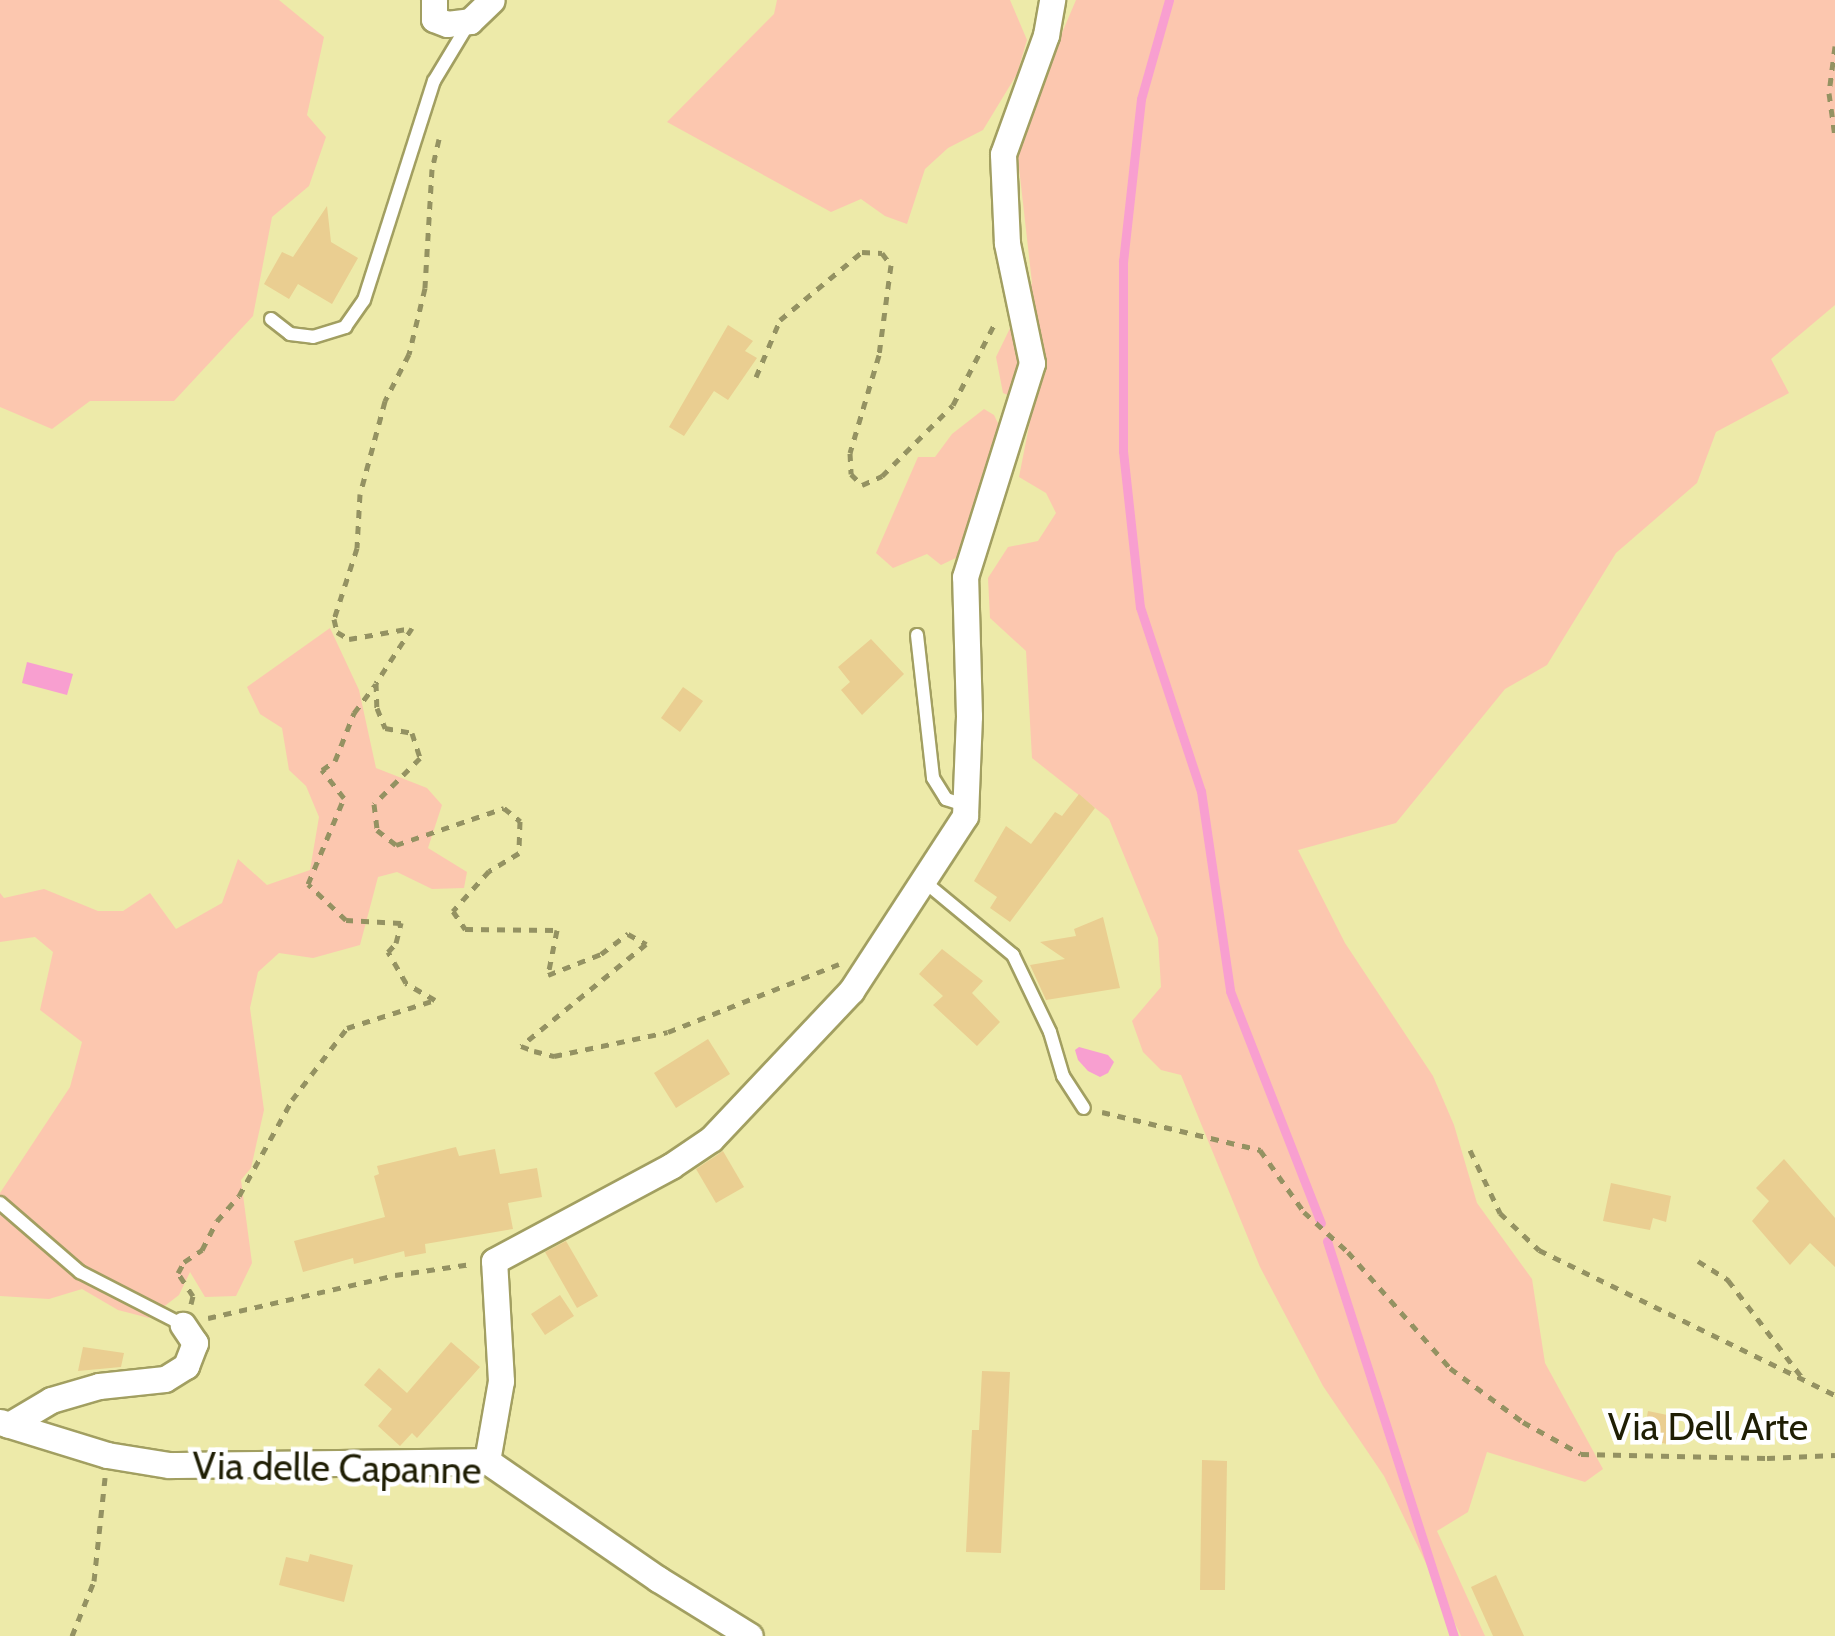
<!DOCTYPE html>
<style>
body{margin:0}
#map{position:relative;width:1835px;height:1636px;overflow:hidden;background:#edeaa9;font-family:Cabin,sans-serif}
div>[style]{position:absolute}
.green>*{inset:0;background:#fcc7af}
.water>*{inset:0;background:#f89fd0}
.stream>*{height:9px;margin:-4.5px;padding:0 4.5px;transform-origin:4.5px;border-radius:4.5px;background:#f89fd0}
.building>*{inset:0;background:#eace91}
.path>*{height:5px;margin-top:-2.5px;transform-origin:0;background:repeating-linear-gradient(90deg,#949262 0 8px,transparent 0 16px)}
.roads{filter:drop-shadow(2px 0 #a29f61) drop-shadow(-2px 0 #a29f61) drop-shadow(0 2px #a29f61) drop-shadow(0 -2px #a29f61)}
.service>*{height:12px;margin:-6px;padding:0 6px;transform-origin:6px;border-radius:6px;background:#fff}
.minor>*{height:25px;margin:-12.5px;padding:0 12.5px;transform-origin:12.5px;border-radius:12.5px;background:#fff}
span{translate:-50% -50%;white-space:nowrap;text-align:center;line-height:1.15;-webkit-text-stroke:9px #fff;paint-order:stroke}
.street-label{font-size:38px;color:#1f1e04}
</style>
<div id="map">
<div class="green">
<div style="clip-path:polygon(0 0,279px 0,324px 37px,307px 115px,326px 137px,309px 186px,272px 217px,253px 316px,174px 401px,90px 401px,52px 429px,0 407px)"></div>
<div style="clip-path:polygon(777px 0,1010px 0,1027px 40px,1017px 74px,983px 130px,948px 148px,925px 169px,907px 224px,885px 216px,861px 199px,831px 212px,667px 122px,774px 14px)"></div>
<div style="clip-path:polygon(1076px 0,1835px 0,1835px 305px,1771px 359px,1789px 393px,1716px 432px,1697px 483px,1616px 553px,1547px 665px,1505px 689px,1396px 823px,1298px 850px,1345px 943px,1433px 1076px,1454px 1125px,1477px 1203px,1532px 1279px,1545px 1363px,1603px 1469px,1585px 1482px,1487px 1452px,1468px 1512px,1437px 1531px,1485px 1636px,1461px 1636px,1384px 1476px,1323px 1386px,1260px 1267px,1181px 1075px,1161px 1070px,1143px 1052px,1132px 1021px,1161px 987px,1158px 938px,1109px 819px,1032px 758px,1026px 651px,990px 618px,988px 578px,1008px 547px,1038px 541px,1056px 513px,1046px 493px,1019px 477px,1033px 406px,1003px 393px,996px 357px,1032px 283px,1016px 141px)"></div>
<div style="clip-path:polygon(984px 409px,994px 415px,1010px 448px,960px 556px,941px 565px,927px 554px,893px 568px,876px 553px,918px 457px,935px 457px,952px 434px)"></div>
<div style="clip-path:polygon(330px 628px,359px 690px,376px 768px,427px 788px,442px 805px,428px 848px,467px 872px,464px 888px,432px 889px,397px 872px,378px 877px,360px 945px,313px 958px,279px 953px,258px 972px,250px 1008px,264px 1110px,251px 1168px,241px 1180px,252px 1263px,236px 1296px,205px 1297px,190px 1272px,179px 1295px,149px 1318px,118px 1310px,82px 1289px,49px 1299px,0 1296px,0 1193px,70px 1087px,82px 1042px,40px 1010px,53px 952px,35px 937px,0 942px,0 893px,4px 898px,44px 889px,98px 911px,123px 911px,150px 893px,176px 929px,222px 903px,238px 859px,267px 885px,310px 870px,319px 817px,306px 786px,289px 770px,282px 728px,260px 714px,247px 687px)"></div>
</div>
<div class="water">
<div style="clip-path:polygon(27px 662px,73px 674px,67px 695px,22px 683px)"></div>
<div style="clip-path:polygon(1079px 1047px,1108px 1055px,1114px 1062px,1108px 1073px,1100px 1077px,1088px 1071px,1078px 1060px,1075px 1050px)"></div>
</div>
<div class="stream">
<div style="left:1169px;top:0;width:103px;rotate:105.8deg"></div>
<div style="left:1141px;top:99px;width:163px;rotate:96.3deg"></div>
<div style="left:1123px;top:261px;width:190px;rotate:90deg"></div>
<div style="left:1123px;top:451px;width:157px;rotate:83.8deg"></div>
<div style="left:1140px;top:607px;width:194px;rotate:71.7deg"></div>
<div style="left:1201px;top:791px;width:202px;rotate:81.7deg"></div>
<div style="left:1230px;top:991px;width:249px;rotate:68.6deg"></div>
<div style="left:1327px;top:1241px;width:415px;rotate:72.2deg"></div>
</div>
<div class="building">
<div style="clip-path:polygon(327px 206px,331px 242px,358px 258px,332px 304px,298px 284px,289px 299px,264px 284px,282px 252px,293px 257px)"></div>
<div style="clip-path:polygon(728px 325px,753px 341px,745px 351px,757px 358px,728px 400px,714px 391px,684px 436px,669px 427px)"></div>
<div style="clip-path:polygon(871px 639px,904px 674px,862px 715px,841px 690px,850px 682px,838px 667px)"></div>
<div style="clip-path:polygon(683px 687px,703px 701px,680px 732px,661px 718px)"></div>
<div style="clip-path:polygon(1079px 794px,1095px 808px,1010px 922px,990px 908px,997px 897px,974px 881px,1006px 826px,1031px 844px,1055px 812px,1062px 816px)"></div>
<div style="clip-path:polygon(1103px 917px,1120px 988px,1046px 1000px,1030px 965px,1065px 959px,1040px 942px,1076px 936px,1074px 929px)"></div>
<div style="clip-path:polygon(942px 949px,983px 981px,972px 993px,1000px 1022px,977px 1046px,933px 1005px,943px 996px,919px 974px)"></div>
<div style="clip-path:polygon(708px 1039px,730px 1074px,676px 1108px,654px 1073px)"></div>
<div style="clip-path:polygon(456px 1147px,459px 1156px,495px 1149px,500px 1174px,537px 1168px,542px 1197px,508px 1203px,513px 1229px,425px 1244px,426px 1253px,405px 1257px,404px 1251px,354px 1264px,353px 1258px,303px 1272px,294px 1241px,385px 1217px,374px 1176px,379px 1174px,377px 1166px)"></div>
<div style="clip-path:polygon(723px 1151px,744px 1187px,716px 1203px,696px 1169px)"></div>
<div style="clip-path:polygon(1784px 1159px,1835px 1218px,1835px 1267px,1810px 1243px,1790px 1265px,1752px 1221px,1769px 1201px,1756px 1188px)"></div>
<div style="clip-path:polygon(1611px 1183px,1671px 1196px,1666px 1222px,1653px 1218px,1650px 1230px,1603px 1221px)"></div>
<div style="clip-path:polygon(566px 1241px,598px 1296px,577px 1308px,545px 1252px)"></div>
<div style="clip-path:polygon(560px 1295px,574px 1316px,545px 1335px,531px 1314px)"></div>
<div style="clip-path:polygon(451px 1342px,480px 1367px,417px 1438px,412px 1433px,400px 1446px,378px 1426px,392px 1409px,364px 1385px,379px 1368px,407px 1393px)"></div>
<div style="clip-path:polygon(83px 1347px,124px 1353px,121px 1367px,78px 1371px)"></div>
<div style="clip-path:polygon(982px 1371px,1010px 1372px,1001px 1553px,966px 1552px,972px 1430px,979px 1430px)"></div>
<div style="clip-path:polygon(1648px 1411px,1677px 1417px,1672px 1445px,1643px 1439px)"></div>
<div style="clip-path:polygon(1202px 1460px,1227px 1461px,1225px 1590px,1200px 1590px)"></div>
<div style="clip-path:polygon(310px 1554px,353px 1565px,344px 1602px,279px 1585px,286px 1557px,308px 1562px)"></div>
<div style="clip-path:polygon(1496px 1575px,1524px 1636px,1493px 1636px,1471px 1587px)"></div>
</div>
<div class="path">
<div style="left:1835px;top:46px;width:47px;rotate:97.3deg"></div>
<div style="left:1829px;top:93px;width:44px;rotate:82.2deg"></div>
<div style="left:439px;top:139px;width:31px;rotate:103deg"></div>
<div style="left:432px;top:169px;width:119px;rotate:93.4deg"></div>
<div style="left:425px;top:288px;width:68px;rotate:103.6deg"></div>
<div style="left:409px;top:354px;width:53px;rotate:117.1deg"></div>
<div style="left:385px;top:401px;width:96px;rotate:105deg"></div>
<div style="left:360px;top:494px;width:54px;rotate:93.2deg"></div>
<div style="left:357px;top:548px;width:75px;rotate:107.9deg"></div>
<div style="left:334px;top:619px;width:13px;rotate:77deg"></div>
<div style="left:337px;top:632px;width:14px;rotate:30deg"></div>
<div style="left:349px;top:639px;width:64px;rotate:-9.9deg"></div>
<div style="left:412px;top:628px;width:66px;rotate:123.2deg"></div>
<div style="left:376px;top:683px;width:25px;rotate:88deg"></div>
<div style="left:377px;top:708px;width:22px;rotate:68deg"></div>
<div style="left:385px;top:728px;width:27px;rotate:10deg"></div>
<div style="left:412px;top:733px;width:26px;rotate:72deg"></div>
<div style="left:420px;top:758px;width:65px;rotate:135deg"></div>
<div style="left:374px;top:804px;width:26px;rotate:83deg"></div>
<div style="left:377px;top:830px;width:24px;rotate:38deg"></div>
<div style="left:396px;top:845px;width:114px;rotate:-18.9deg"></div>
<div style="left:504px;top:808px;width:21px;rotate:39deg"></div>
<div style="left:520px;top:821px;width:32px;rotate:92deg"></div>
<div style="left:519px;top:853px;width:35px;rotate:149deg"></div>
<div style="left:489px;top:871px;width:54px;rotate:132deg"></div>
<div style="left:453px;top:911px;width:22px;rotate:56deg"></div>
<div style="left:465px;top:929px;width:92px;rotate:0.6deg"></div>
<div style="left:557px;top:930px;width:46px;rotate:101.3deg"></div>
<div style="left:548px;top:975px;width:57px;rotate:-21.6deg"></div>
<div style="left:601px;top:954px;width:34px;rotate:-37deg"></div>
<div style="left:628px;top:934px;width:21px;rotate:29deg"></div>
<div style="left:646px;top:944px;width:161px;rotate:140.8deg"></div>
<div style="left:521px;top:1046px;width:14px;rotate:21deg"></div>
<div style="left:534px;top:1051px;width:21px;rotate:14deg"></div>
<div style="left:554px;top:1056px;width:116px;rotate:-11.9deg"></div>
<div style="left:668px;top:1032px;width:184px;rotate:-21.7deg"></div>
<div style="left:756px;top:377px;width:62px;rotate:-67.2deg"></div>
<div style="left:780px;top:320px;width:107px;rotate:-39.7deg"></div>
<div style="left:862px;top:252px;width:20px;rotate:3deg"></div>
<div style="left:882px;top:253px;width:15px;rotate:53deg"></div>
<div style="left:891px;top:265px;width:91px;rotate:97.6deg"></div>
<div style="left:879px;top:355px;width:102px;rotate:106.5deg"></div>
<div style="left:850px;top:453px;width:21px;rotate:87deg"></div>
<div style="left:851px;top:474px;width:16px;rotate:45deg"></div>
<div style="left:862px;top:485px;width:22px;rotate:-24deg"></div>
<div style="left:882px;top:476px;width:100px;rotate:-45deg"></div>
<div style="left:953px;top:405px;width:92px;rotate:-62.9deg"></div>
<div style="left:1102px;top:1112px;width:163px;rotate:13.5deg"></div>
<div style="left:1260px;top:1150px;width:76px;rotate:54.6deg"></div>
<div style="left:1304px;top:1212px;width:59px;rotate:42.3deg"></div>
<div style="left:1348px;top:1252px;width:154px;rotate:48.7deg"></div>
<div style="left:1450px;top:1368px;width:91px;rotate:36.5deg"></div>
<div style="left:1523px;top:1422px;width:66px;rotate:28.9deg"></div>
<div style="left:1581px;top:1454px;width:186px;rotate:1.2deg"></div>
<div style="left:1767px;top:1458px;width:68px;rotate:-2.5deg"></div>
<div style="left:1470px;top:1150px;width:70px;rotate:64.5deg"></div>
<div style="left:1500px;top:1213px;width:54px;rotate:43.5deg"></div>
<div style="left:1539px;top:1250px;width:330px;rotate:26.1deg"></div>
<div style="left:1698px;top:1261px;width:36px;rotate:32deg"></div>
<div style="left:1728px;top:1280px;width:126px;rotate:52.8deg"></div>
<div style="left:191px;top:1304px;width:8px;rotate:-76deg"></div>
<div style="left:193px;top:1296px;width:27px;rotate:-123deg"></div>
<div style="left:178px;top:1273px;width:13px;rotate:-61deg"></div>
<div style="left:184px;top:1262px;width:22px;rotate:-34deg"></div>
<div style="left:202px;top:1250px;width:33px;rotate:-63deg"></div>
<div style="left:217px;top:1221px;width:33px;rotate:-49deg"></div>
<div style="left:239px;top:1196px;width:110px;rotate:-61.1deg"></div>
<div style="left:292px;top:1100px;width:91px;rotate:-52.6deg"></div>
<div style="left:347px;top:1028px;width:92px;rotate:-17.7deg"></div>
<div style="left:435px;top:1000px;width:34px;rotate:-150deg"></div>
<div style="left:406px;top:983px;width:36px;rotate:-120deg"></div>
<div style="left:388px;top:952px;width:12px;rotate:-48deg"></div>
<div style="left:396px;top:943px;width:21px;rotate:-76deg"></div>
<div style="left:401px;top:923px;width:55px;rotate:-176.9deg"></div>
<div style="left:346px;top:920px;width:52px;rotate:-136.5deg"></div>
<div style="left:308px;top:884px;width:93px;rotate:-67.3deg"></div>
<div style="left:344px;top:798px;width:36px;rotate:-128deg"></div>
<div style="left:322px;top:770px;width:16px;rotate:-35deg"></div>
<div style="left:335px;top:761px;width:52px;rotate:-68.4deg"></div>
<div style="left:354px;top:713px;width:36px;rotate:-53deg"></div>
<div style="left:208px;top:1318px;width:192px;rotate:-12.9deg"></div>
<div style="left:395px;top:1275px;width:77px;rotate:-8.2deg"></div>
<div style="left:72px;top:1636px;width:59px;rotate:-68.2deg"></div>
<div style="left:94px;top:1581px;width:104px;rotate:-83.9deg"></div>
</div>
<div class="roads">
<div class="service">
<div style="left:271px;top:319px;width:24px;rotate:38deg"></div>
<div style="left:290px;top:334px;width:23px;rotate:7deg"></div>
<div style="left:313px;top:337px;width:34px;rotate:-17deg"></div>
<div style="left:345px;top:327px;width:33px;rotate:-55deg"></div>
<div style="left:364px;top:300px;width:230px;rotate:-72.3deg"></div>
<div style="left:434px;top:81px;width:68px;rotate:-58.9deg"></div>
<div style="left:917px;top:635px;width:144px;rotate:83.6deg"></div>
<div style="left:933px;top:778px;width:25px;rotate:58deg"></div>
<div style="left:946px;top:799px;width:20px;rotate:18deg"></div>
<div style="left:926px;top:883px;width:113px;rotate:39.6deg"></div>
<div style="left:1013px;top:955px;width:85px;rotate:64.3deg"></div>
<div style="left:1050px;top:1032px;width:46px;rotate:73.5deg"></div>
<div style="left:1063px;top:1076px;width:38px;rotate:57deg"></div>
<div style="left:0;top:1203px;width:106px;rotate:40.8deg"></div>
<div style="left:80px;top:1272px;width:116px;rotate:27.2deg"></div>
</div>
<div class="minor">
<div style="left:434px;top:0;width:19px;rotate:90deg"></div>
<div style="left:434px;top:19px;width:14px;rotate:21deg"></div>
<div style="left:447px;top:24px;width:23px;rotate:-7deg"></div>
<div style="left:470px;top:21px;width:30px;rotate:-44deg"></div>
<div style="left:0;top:1422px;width:112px;rotate:17.1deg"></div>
<div style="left:107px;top:1455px;width:63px;rotate:9.2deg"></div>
<div style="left:169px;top:1465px;width:318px;rotate:-0.7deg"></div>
<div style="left:487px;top:1461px;width:208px;rotate:34.6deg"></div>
<div style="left:658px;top:1579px;width:108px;rotate:31.8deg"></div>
<div style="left:9px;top:1425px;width:49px;rotate:-30.8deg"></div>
<div style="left:51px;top:1400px;width:50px;rotate:-16.3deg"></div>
<div style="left:99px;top:1386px;width:66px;rotate:-6.1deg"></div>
<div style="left:165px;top:1379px;width:25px;rotate:-32deg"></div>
<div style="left:186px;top:1366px;width:25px;rotate:-69deg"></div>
<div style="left:195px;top:1343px;width:22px;rotate:-124deg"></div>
<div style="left:487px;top:1461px;width:81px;rotate:-80.1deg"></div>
<div style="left:501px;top:1381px;width:120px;rotate:-93.3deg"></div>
<div style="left:494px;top:1261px;width:201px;rotate:-28.2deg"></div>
<div style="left:671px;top:1166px;width:48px;rotate:-34deg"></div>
<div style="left:711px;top:1139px;width:204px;rotate:-46.6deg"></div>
<div style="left:851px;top:991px;width:209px;rotate:-56.9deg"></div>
<div style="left:965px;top:816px;width:100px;rotate:-87.7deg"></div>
<div style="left:969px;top:716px;width:139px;rotate:-91.6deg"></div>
<div style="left:965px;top:577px;width:224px;rotate:-72.6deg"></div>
<div style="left:1032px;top:363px;width:123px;rotate:-101.8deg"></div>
<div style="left:1007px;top:243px;width:89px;rotate:-92.6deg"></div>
<div style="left:1003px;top:154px;width:127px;rotate:-70.1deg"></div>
<div style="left:1046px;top:35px;width:36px;rotate:-80deg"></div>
</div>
</div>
<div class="street-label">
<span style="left:1708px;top:1427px">Via Dell Arte</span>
<span style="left:337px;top:1468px;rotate:1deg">Via delle Capanne</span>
</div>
</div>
